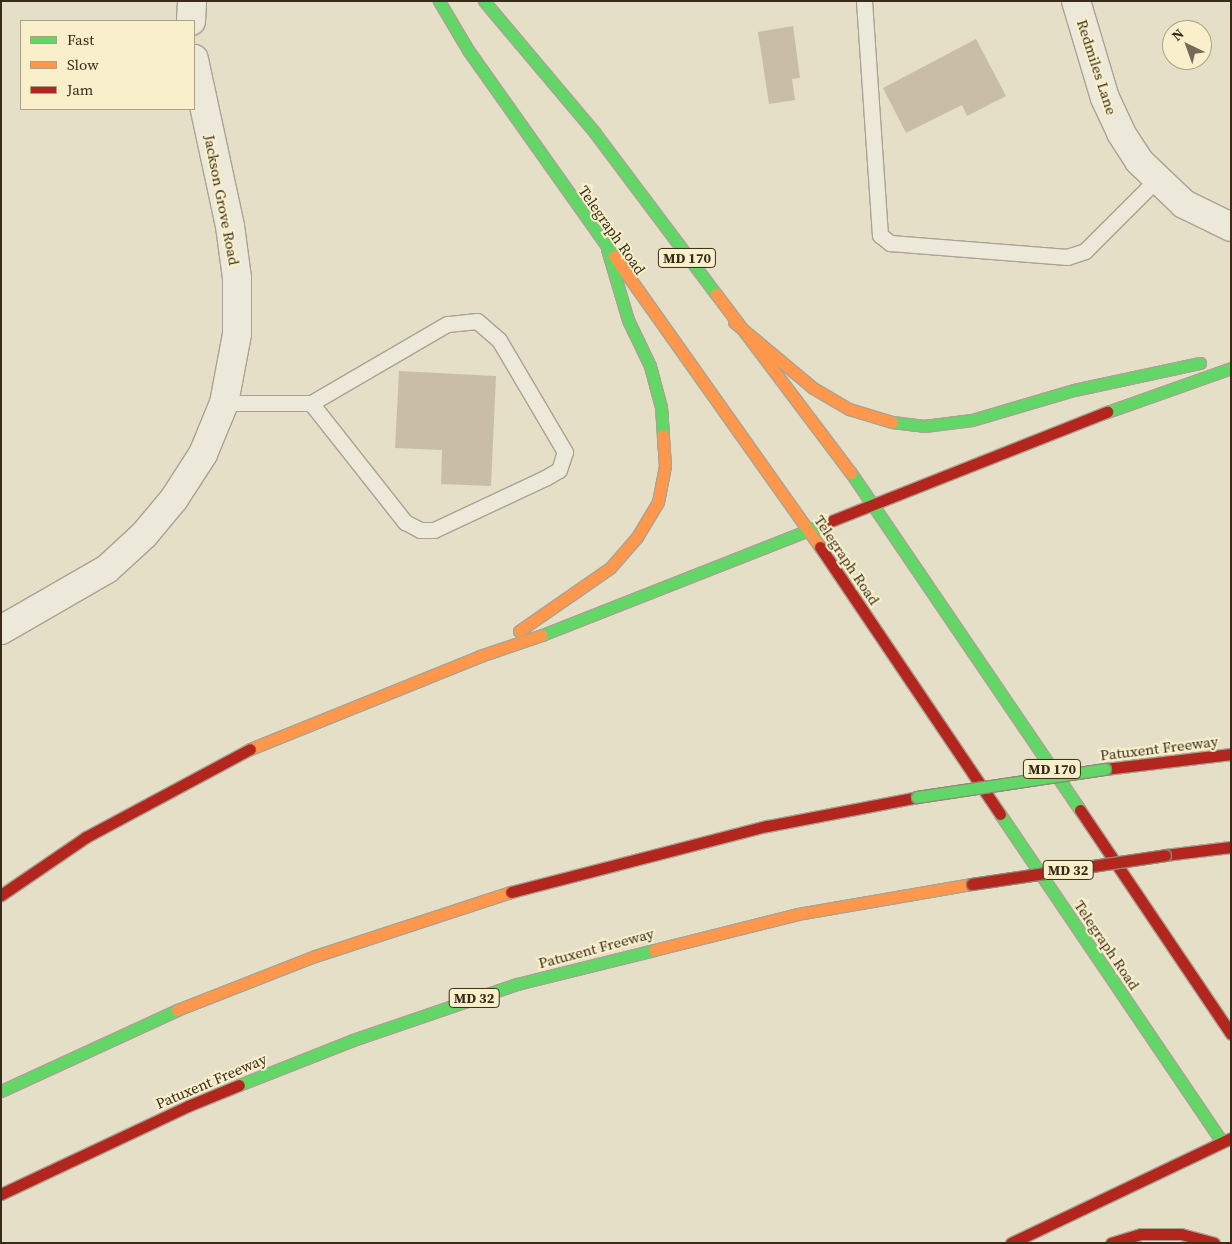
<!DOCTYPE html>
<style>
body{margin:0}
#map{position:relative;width:1232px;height:1244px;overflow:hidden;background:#e5dfc8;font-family:"Source Serif 4",serif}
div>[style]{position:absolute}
.building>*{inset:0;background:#cabda8}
.roads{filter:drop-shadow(1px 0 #aaa292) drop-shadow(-1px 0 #aaa292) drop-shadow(0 1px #aaa292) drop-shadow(0 -1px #aaa292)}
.lane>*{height:15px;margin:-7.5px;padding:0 7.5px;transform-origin:7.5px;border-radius:7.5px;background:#ece8da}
.street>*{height:28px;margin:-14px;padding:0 14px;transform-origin:14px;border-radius:14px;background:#ece8da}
.fast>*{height:11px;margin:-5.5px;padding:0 5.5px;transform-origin:5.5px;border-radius:5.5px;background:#63d668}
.slow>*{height:11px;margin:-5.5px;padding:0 5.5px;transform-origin:5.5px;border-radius:5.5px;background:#ff974d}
.jam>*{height:11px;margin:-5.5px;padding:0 5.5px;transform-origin:5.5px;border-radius:5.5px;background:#b3261e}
.bridges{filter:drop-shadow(1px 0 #8f8879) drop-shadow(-1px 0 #8f8879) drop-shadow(0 1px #8f8879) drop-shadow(0 -1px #8f8879)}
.fast-bridge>*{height:11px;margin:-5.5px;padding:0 5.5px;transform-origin:5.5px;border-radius:5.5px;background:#63d668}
.jam-bridge>*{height:11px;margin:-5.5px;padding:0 5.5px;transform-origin:5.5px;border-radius:5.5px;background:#b3261e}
span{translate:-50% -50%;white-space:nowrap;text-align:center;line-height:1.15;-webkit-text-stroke:4px #f9f0cb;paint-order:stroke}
.shield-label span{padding:1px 4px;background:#f9f0cb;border:1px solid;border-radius:4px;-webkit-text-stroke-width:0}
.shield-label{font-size:14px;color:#382b1a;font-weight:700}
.street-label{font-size:15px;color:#382b1a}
.frame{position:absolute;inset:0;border:2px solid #382b1a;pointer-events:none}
.legend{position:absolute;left:20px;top:20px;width:175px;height:90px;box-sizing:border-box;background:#f9f0cb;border:1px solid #aca184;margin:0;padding:6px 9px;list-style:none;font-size:15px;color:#382b1a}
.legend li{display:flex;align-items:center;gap:10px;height:25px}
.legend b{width:25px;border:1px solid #aca184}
.north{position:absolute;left:1162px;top:20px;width:50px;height:50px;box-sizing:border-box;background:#f9f0cb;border:1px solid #aca184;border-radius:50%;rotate:318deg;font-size:14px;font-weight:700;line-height:20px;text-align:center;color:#382b1a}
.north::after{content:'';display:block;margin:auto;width:18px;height:22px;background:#756a57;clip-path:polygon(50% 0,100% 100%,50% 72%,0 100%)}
</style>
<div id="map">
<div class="building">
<div style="clip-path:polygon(793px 26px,800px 78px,792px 79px,795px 100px,769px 104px,758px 32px)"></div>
<div style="clip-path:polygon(976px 39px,1006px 96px,967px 116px,962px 105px,906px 133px,883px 88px)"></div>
<div style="clip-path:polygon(399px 371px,496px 376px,491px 486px,441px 484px,442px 450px,395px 448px)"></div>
</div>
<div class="roads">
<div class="lane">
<div style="left:864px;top:1px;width:235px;rotate:86.1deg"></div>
<div style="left:880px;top:235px;width:13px;rotate:39deg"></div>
<div style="left:890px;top:243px;width:178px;rotate:4.5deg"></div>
<div style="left:1067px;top:257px;width:19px;rotate:-18deg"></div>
<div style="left:1085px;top:251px;width:100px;rotate:-45deg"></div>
<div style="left:224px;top:403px;width:87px"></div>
<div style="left:311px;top:403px;width:152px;rotate:51.7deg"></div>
<div style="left:405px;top:522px;width:17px;rotate:28deg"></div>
<div style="left:420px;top:530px;width:14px"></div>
<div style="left:434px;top:530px;width:123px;rotate:-25.1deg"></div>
<div style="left:545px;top:478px;width:16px;rotate:-30deg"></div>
<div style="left:559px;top:470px;width:19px;rotate:-72deg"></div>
<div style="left:565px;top:452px;width:130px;rotate:-120.5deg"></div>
<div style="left:499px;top:340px;width:29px;rotate:-139deg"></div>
<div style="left:477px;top:321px;width:30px;rotate:174deg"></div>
<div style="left:447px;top:324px;width:157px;rotate:149.8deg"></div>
</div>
<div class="street">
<div style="left:1076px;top:1px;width:101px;rotate:73.4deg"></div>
<div style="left:1105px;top:98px;width:38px;rotate:65deg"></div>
<div style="left:1121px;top:133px;width:33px;rotate:57deg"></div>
<div style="left:1139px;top:161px;width:62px;rotate:43.7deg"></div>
<div style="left:1184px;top:204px;width:52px;rotate:26.1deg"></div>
<div style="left:191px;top:21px;width:20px;rotate:-87deg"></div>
<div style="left:1px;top:630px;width:122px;rotate:-29.9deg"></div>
<div style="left:107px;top:569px;width:50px;rotate:-42.6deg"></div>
<div style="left:144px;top:535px;width:47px;rotate:-50.2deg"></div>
<div style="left:174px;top:499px;width:54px;rotate:-57.2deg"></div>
<div style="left:203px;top:454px;width:55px;rotate:-67.6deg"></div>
<div style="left:224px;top:403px;width:70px;rotate:-79.3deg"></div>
<div style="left:237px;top:334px;width:56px;rotate:-90deg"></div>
<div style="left:237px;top:278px;width:52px;rotate:-97.7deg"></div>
<div style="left:230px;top:226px;width:171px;rotate:-102.2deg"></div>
</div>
<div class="fast">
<div style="left:439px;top:1px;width:57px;rotate:59.4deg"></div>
<div style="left:468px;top:50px;width:252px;rotate:54.7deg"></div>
<div style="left:484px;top:1px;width:172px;rotate:49.9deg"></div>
<div style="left:595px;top:133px;width:201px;rotate:53.1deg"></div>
<div style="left:607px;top:249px;width:74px;rotate:73.5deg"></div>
<div style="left:628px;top:320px;width:51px;rotate:64.4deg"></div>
<div style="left:650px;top:366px;width:42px;rotate:75deg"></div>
<div style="left:661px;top:407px;width:28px;rotate:86deg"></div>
<div style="left:1107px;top:412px;width:132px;rotate:-19.5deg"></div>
<div style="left:892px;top:422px;width:32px;rotate:7deg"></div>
<div style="left:924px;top:426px;width:48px;rotate:-7.1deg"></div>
<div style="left:972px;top:420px;width:106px;rotate:-16.4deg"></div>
<div style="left:1074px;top:390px;width:129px;rotate:-12.1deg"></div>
<div style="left:851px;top:473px;width:407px;rotate:55.8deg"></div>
<div style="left:542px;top:635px;width:300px;rotate:-21.5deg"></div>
<div style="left:1000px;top:814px;width:396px;rotate:55.9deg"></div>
<div style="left:239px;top:1085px;width:123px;rotate:-21.5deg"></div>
<div style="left:353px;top:1040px;width:173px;rotate:-18.9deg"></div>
<div style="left:517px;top:984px;width:141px;rotate:-13.9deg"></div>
<div style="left:1px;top:1091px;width:194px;rotate:-24.7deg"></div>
</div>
<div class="slow">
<div style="left:614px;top:256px;width:357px;rotate:54.7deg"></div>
<div style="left:716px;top:294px;width:224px;rotate:53deg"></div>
<div style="left:734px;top:322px;width:103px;rotate:39.9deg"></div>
<div style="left:813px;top:388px;width:42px;rotate:30.3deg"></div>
<div style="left:849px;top:409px;width:45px;rotate:16.8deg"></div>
<div style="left:519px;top:631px;width:111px;rotate:-34.7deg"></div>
<div style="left:610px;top:568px;width:41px;rotate:-48.9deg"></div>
<div style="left:637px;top:537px;width:41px;rotate:-59deg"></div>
<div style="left:658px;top:502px;width:37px;rotate:-79deg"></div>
<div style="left:665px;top:466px;width:31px;rotate:-94deg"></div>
<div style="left:250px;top:749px;width:248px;rotate:-22deg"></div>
<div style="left:480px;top:656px;width:65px;rotate:-18.7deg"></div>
<div style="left:654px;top:950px;width:148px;rotate:-14deg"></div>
<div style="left:798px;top:914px;width:177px;rotate:-9.8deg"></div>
<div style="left:177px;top:1010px;width:148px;rotate:-21.4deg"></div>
<div style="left:315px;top:956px;width:206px;rotate:-18.1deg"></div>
</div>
<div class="jam">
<div style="left:821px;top:525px;width:308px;rotate:-21.6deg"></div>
<div style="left:820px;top:547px;width:322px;rotate:56deg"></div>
<div style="left:1105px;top:769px;width:127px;rotate:-6.8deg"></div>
<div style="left:1080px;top:810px;width:270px;rotate:56deg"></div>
<div style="left:1165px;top:855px;width:66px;rotate:-6.9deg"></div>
<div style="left:511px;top:892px;width:264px;rotate:-14.5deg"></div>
<div style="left:767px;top:826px;width:153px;rotate:-10.9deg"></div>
<div style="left:1px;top:895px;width:103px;rotate:-34.3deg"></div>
<div style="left:86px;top:837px;width:186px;rotate:-28.2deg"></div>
<div style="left:1px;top:1194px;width:207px;rotate:-25.2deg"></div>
<div style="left:188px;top:1106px;width:55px;rotate:-22.4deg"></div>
<div style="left:1011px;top:1243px;width:244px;rotate:-25.5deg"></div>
<div style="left:1111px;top:1243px;width:31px;rotate:-17deg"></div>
<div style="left:1141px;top:1234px;width:40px"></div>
<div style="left:1181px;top:1234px;width:34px;rotate:15deg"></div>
</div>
</div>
<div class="bridges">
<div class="fast-bridge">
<div style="left:917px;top:797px;width:190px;rotate:-8.5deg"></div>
</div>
<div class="jam-bridge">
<div style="left:972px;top:884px;width:195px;rotate:-8.5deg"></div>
</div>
</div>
<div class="shield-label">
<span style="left:687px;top:258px">MD 170</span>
<span style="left:1052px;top:769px">MD 170</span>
<span style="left:1068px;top:870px">MD 32</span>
<span style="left:474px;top:998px">MD 32</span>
</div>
<div class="street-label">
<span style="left:1097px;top:67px;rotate:72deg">Redmiles Lane</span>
<span style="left:222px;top:200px;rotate:79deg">Jackson Grove Road</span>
<span style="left:612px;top:230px;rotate:55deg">Telegraph Road</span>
<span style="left:847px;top:560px;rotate:56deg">Telegraph Road</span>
<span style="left:1159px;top:748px;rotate:-7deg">Patuxent Freeway</span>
<span style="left:1107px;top:945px;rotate:56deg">Telegraph Road</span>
<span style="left:596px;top:948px;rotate:-15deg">Patuxent Freeway</span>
<span style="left:211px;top:1081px;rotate:-23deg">Patuxent Freeway</span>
</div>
<div class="frame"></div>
<ul class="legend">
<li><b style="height:6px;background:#63d668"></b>Fast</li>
<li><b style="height:6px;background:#ff974d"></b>Slow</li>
<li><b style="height:6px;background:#b3261e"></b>Jam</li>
</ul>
<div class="north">N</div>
</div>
